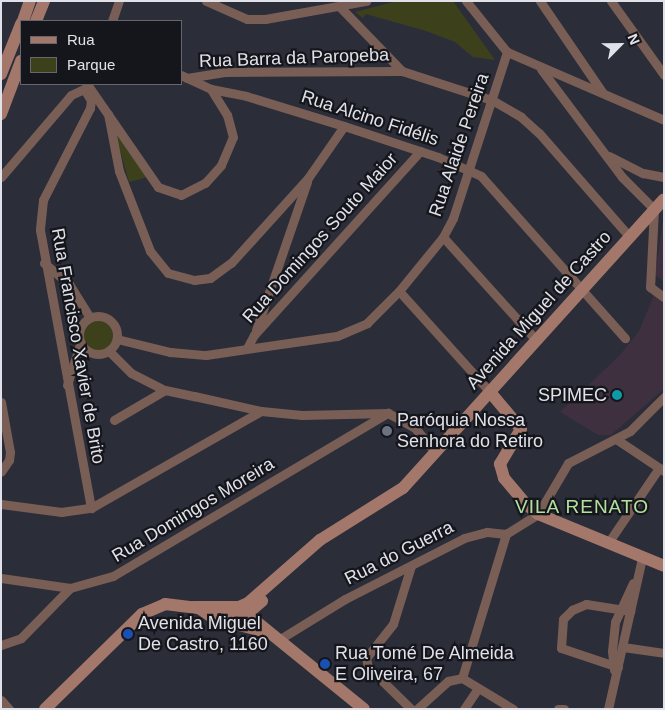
<!DOCTYPE html>
<meta charset="utf-8">
<style>
body{margin:0}
#map{position:relative;width:665px;height:710px;overflow:hidden;background:#2b2d39;font-family:Arial,sans-serif}
div>[style]{position:absolute}
.industrial>*{inset:0;background:#3e303e}
.green>*{inset:0;background:#3c411c}
.round{border-radius:50%}
.street>*{height:9px;margin:-4.5px;padding:0 4.5px;transform-origin:4.5px;border-radius:4.5px;background:#795e56}
.street>.ring{margin:-4.5px;padding:0;box-sizing:content-box;background:none;border:9px solid #795e56;border-radius:50%}
.secondary>*{height:12px;margin:-6px;padding:0 6px;transform-origin:6px;border-radius:6px;background:#a3786b}
.dots>*{width:14px;height:14px;translate:-50% -50%;box-sizing:border-box;border:2px solid #15161b;border-radius:50%}
span{translate:-50% -50%;white-space:nowrap;text-align:center;line-height:1.15;-webkit-text-stroke:4.5px #15161b;paint-order:stroke}
.street-label{font-size:18px;color:#e0e1e9}
.poi-label{font-size:18px;color:#e0e1e9}
.right{translate:-100% -50%;text-align:right}
.left{translate:0 -50%;text-align:left}
.neighbourhood-label{font-size:19px;color:#b2e09f;letter-spacing:1px}
.frame{position:absolute;inset:0;border:2px solid #e0e1e9;pointer-events:none}
.legend{position:absolute;left:20px;top:20px;width:162px;height:65px;box-sizing:border-box;background:#15161b;border:1px solid #66676d;margin:0;padding:6px 9px;list-style:none;font-size:15px;color:#e0e1e9}
.legend li{display:flex;align-items:center;gap:10px;height:25px}
.legend b{width:25px;border:1px solid #66676d}
.north{position:absolute;left:595px;top:20px;width:50px;height:50px;-webkit-text-stroke:4px #15161b;paint-order:stroke;rotate:67deg;font-size:14px;font-weight:700;line-height:20px;text-align:center;color:#e0e1e9}
.north::after{content:'';display:block;margin:auto;width:18px;height:22px;background:#e0e1e9;clip-path:polygon(50% 0,100% 100%,50% 72%,0 100%)}
</style>
<div id="map">
<div class="industrial">
<div style="clip-path:polygon(664px 214px,664px 282px,655px 275px)"></div>
<div style="clip-path:polygon(654px 295px,664px 302px,664px 389px,611px 435px,598px 435px,560px 412px,620px 355px,639px 331px)"></div>
</div>
<div class="green">
<div style="clip-path:polygon(397px 1px,453px 1px,495px 60px,473px 57px,455px 42px,426px 31px,366px 14px,363px 18px,355px 12px)"></div>
<div style="clip-path:polygon(112px 121px,148px 177px,129px 182px)"></div>
<div style="clip-path:polygon(61px 289px,78px 318px,73px 328px,73px 342px)"></div>
<div class="round" style="left:83px;top:319px;width:32px;height:32px"></div>
</div>
<div class="street">
<div style="left:206px;top:1px;width:45px;rotate:23.7deg"></div>
<div style="left:247px;top:19px;width:18px"></div>
<div style="left:265px;top:19px;width:103px;rotate:-10.1deg"></div>
<div style="left:466px;top:1px;width:65px;rotate:51.2deg"></div>
<div style="left:507px;top:52px;width:171px;rotate:23.4deg"></div>
<div style="left:540px;top:1px;width:110px;rotate:55.7deg"></div>
<div style="left:611px;top:1px;width:91px;rotate:54.4deg"></div>
<div style="left:339px;top:6px;width:91px;rotate:45.9deg"></div>
<div style="left:402px;top:71px;width:95px;rotate:17.9deg"></div>
<div style="left:492px;top:100px;width:34px;rotate:30deg"></div>
<div style="left:521px;top:117px;width:24px;rotate:42deg"></div>
<div style="left:539px;top:133px;width:137px;rotate:48.9deg"></div>
<div style="left:112px;top:21px;width:21px;rotate:-71deg"></div>
<div style="left:541px;top:69px;width:135px;rotate:53.1deg"></div>
<div style="left:622px;top:177px;width:45px;rotate:45deg"></div>
<div style="left:654px;top:209px;width:78px;rotate:92.9deg"></div>
<div style="left:650px;top:287px;width:17px;rotate:36deg"></div>
<div style="left:187px;top:78px;width:38px;rotate:-9deg"></div>
<div style="left:225px;top:72px;width:177px;rotate:-0.3deg"></div>
<div style="left:87px;top:84px;width:125px;rotate:55.4deg"></div>
<div style="left:158px;top:187px;width:24px;rotate:19deg"></div>
<div style="left:181px;top:195px;width:27px;rotate:-27deg"></div>
<div style="left:205px;top:183px;width:24px;rotate:-48deg"></div>
<div style="left:221px;top:165px;width:30px;rotate:-67deg"></div>
<div style="left:233px;top:137px;width:23px;rotate:-105deg"></div>
<div style="left:227px;top:115px;width:31px;rotate:-122deg"></div>
<div style="left:211px;top:89px;width:33px;rotate:-155deg"></div>
<div style="left:84px;top:89px;width:13px;rotate:58deg"></div>
<div style="left:91px;top:100px;width:8px;rotate:97deg"></div>
<div style="left:90px;top:108px;width:103px;rotate:117.1deg"></div>
<div style="left:43px;top:200px;width:30px;rotate:96deg"></div>
<div style="left:40px;top:230px;width:283px;rotate:79.6deg"></div>
<div style="left:211px;top:89px;width:36px;rotate:11deg"></div>
<div style="left:246px;top:96px;width:102px;rotate:17deg"></div>
<div style="left:344px;top:126px;width:99px;rotate:18.3deg"></div>
<div style="left:438px;top:157px;width:47px;rotate:23.8deg"></div>
<div style="left:481px;top:176px;width:217px;rotate:48.4deg"></div>
<div style="left:108px;top:114px;width:58px;rotate:79.1deg"></div>
<div style="left:119px;top:171px;width:86px;rotate:68.8deg"></div>
<div style="left:150px;top:251px;width:28px;rotate:51deg"></div>
<div style="left:168px;top:273px;width:27px;rotate:15deg"></div>
<div style="left:194px;top:280px;width:16px;rotate:-7deg"></div>
<div style="left:210px;top:278px;width:26px;rotate:-36deg"></div>
<div style="left:231px;top:263px;width:115px;rotate:-47.8deg"></div>
<div style="left:308px;top:178px;width:63px;rotate:-55.3deg"></div>
<div style="left:609px;top:156px;width:38px;rotate:27deg"></div>
<div style="left:643px;top:173px;width:21px;rotate:11deg"></div>
<div style="left:1px;top:177px;width:108px;rotate:-49.5deg"></div>
<div style="left:71px;top:95px;width:14px;rotate:-25deg"></div>
<div style="left:443px;top:237px;width:139px;rotate:47.9deg"></div>
<div style="left:44px;top:263px;width:33px;rotate:40deg"></div>
<div style="left:69px;top:284px;width:39px;rotate:58deg"></div>
<div style="left:399px;top:291px;width:136px;rotate:48deg"></div>
<div class="ring" style="left:79px;top:316px;width:29px;height:29px"></div>
<div style="left:256px;top:330px;width:157px;rotate:-71deg"></div>
<div style="left:117px;top:339px;width:55px;rotate:13.8deg"></div>
<div style="left:170px;top:352px;width:36px;rotate:5deg"></div>
<div style="left:206px;top:355px;width:132px;rotate:-8.3deg"></div>
<div style="left:337px;top:336px;width:33px;rotate:-23deg"></div>
<div style="left:367px;top:323px;width:45px;rotate:-45deg"></div>
<div style="left:399px;top:291px;width:70px;rotate:-50.8deg"></div>
<div style="left:443px;top:237px;width:21px;rotate:-62deg"></div>
<div style="left:453px;top:218px;width:175px;rotate:-72deg"></div>
<div style="left:247px;top:348px;width:15px;rotate:-62deg"></div>
<div style="left:254px;top:335px;width:248px;rotate:-47.9deg"></div>
<div style="left:109px;top:351px;width:31px;rotate:45deg"></div>
<div style="left:131px;top:373px;width:38px;rotate:27deg"></div>
<div style="left:165px;top:390px;width:30px;rotate:12deg"></div>
<div style="left:194px;top:396px;width:69px;rotate:12.6deg"></div>
<div style="left:261px;top:411px;width:41px;rotate:5.6deg"></div>
<div style="left:302px;top:415px;width:86px;rotate:-1.3deg"></div>
<div style="left:388px;top:413px;width:31px;rotate:29deg"></div>
<div style="left:415px;top:428px;width:31px;rotate:50deg"></div>
<div style="left:67px;top:385px;width:43px;rotate:-72.4deg"></div>
<div style="left:1px;top:402px;width:51px;rotate:79.8deg"></div>
<div style="left:10px;top:452px;width:8px;rotate:97deg"></div>
<div style="left:9px;top:460px;width:14px;rotate:124deg"></div>
<div style="left:114px;top:420px;width:59px;rotate:-30.5deg"></div>
<div style="left:616px;top:439px;width:58px;rotate:33.7deg"></div>
<div style="left:1px;top:504px;width:61px;rotate:7.6deg"></div>
<div style="left:61px;top:512px;width:30px;rotate:-8deg"></div>
<div style="left:91px;top:508px;width:196px;rotate:-29.7deg"></div>
<div style="left:608px;top:543px;width:91px;rotate:-55.8deg"></div>
<div style="left:1px;top:578px;width:70px;rotate:8.2deg"></div>
<div style="left:70px;top:588px;width:45px;rotate:-15.6deg"></div>
<div style="left:113px;top:576px;width:320px;rotate:-30.7deg"></div>
<div style="left:280px;top:639px;width:76px;rotate:-31.6deg"></div>
<div style="left:345px;top:599px;width:134px;rotate:-27.1deg"></div>
<div style="left:464px;top:538px;width:24px;rotate:-15deg"></div>
<div style="left:487px;top:532px;width:19px;rotate:6deg"></div>
<div style="left:506px;top:534px;width:38px;rotate:-32deg"></div>
<div style="left:538px;top:514px;width:59px;rotate:-59.5deg"></div>
<div style="left:568px;top:463px;width:70px;rotate:-27.3deg"></div>
<div style="left:630px;top:431px;width:48px;rotate:-45deg"></div>
<div style="left:1px;top:645px;width:21px;rotate:-19deg"></div>
<div style="left:21px;top:638px;width:70px;rotate:-45.6deg"></div>
<div style="left:623px;top:647px;width:41px;rotate:8.3deg"></div>
<div style="left:618px;top:667px;width:60px;rotate:-161.6deg"></div>
<div style="left:561px;top:648px;width:29px;rotate:-86deg"></div>
<div style="left:563px;top:619px;width:13px;rotate:-45deg"></div>
<div style="left:572px;top:610px;width:15px;rotate:-23deg"></div>
<div style="left:586px;top:604px;width:45px;rotate:9deg"></div>
<div style="left:614px;top:670px;width:19px;rotate:-96deg"></div>
<div style="left:612px;top:651px;width:29px;rotate:-84deg"></div>
<div style="left:615px;top:622px;width:43px;rotate:-65.2deg"></div>
<div style="left:462px;top:678px;width:151px;rotate:-73deg"></div>
<div style="left:462px;top:678px;width:60px;rotate:31.3deg"></div>
<div style="left:1px;top:700px;width:12px;rotate:48deg"></div>
<div style="left:411px;top:709px;width:60px;rotate:-135.7deg"></div>
<div style="left:368px;top:667px;width:9px;rotate:-103deg"></div>
<div style="left:366px;top:658px;width:43px;rotate:-51.5deg"></div>
<div style="left:393px;top:624px;width:61px;rotate:-72.8deg"></div>
<div style="left:417px;top:709px;width:42px;rotate:-42.1deg"></div>
<div style="left:448px;top:681px;width:14px;rotate:-12deg"></div>
<div style="left:464px;top:709px;width:23px;rotate:-56deg"></div>
<div style="left:558px;top:709px;width:6px"></div>
<div style="left:608px;top:709px;width:155px;rotate:-77.3deg"></div>
</div>
<div class="secondary">
<div style="left:23px;top:21px;width:21px;rotate:-71deg"></div>
<div style="left:36px;top:21px;width:22px;rotate:-68deg"></div>
<div style="left:1px;top:74px;width:54px;rotate:-68.2deg"></div>
<div style="left:1px;top:114px;width:57px;rotate:-69.3deg"></div>
<div style="left:490px;top:392px;width:48px;rotate:50deg"></div>
<div style="left:521px;top:429px;width:41px;rotate:121deg"></div>
<div style="left:500px;top:464px;width:15px;rotate:74deg"></div>
<div style="left:504px;top:478px;width:35px;rotate:50deg"></div>
<div style="left:527px;top:505px;width:14px;rotate:39deg"></div>
<div style="left:538px;top:514px;width:136px;rotate:22.4deg"></div>
<div style="left:194px;top:607px;width:45px"></div>
<div style="left:239px;top:607px;width:10px;rotate:-24deg"></div>
<div style="left:248px;top:603px;width:96px;rotate:-41.2deg"></div>
<div style="left:320px;top:540px;width:98px;rotate:-32.1deg"></div>
<div style="left:403px;top:488px;width:389px;rotate:-47.9deg"></div>
<div style="left:199px;top:608px;width:19px;rotate:35deg"></div>
<div style="left:215px;top:619px;width:45px;rotate:14deg"></div>
<div style="left:242px;top:610px;width:157px;rotate:39.1deg"></div>
<div style="left:227px;top:614px;width:20px"></div>
<div style="left:247px;top:614px;width:20px;rotate:-41deg"></div>
<div style="left:45px;top:709px;width:136px;rotate:-44.4deg"></div>
<div style="left:142px;top:614px;width:25px;rotate:-23deg"></div>
<div style="left:165px;top:604px;width:35px;rotate:7deg"></div>
</div>
<div class="dots">
<div style="left:617px;top:395px;background:#0f9aa8"></div>
<div style="left:387px;top:431px;background:#6b7280"></div>
<div style="left:128px;top:634px;background:#1a4fb4"></div>
<div style="left:325px;top:664px;background:#1a4fb4"></div>
</div>
<div class="street-label">
<span style="left:294px;top:58px;rotate:-2deg">Rua Barra da Paropeba</span>
<span style="left:370px;top:118px;rotate:18deg">Rua Alcino Fidélis</span>
<span style="left:459px;top:145px;rotate:-71deg">Rua Alaide Pereira</span>
<span style="left:320px;top:238px;rotate:-48deg">Rua Domingos Souto Maior</span>
<span style="left:539px;top:310px;rotate:-48deg">Avenida Miguel de Castro</span>
<span style="left:78px;top:346px;rotate:80deg">Rua Francisco Xavier de Brito</span>
<span style="left:193px;top:510px;rotate:-31deg">Rua Domingos Moreira</span>
<span style="left:399px;top:553px;rotate:-27deg">Rua do Guerra</span>
</div>
<div class="poi-label">
<span class="right" style="left:607px;top:395px">SPIMEC</span>
<span class="left" style="left:397px;top:431px">Paróquia Nossa<br>Senhora do Retiro</span>
<span class="left" style="left:138px;top:634px">Avenida Miguel<br>De Castro, 1160</span>
<span class="left" style="left:335px;top:664px">Rua Tomé De Almeida<br>E Oliveira, 67</span>
</div>
<div class="neighbourhood-label">
<span style="left:582px;top:507px">VILA RENATO</span>
</div>
<div class="frame"></div>
<ul class="legend">
<li><b style="height:6px;background:#a3786b"></b>Rua</li>
<li><b style="height:14px;background:#3c411c"></b>Parque</li>
</ul>
<div class="north">N</div>
</div>
